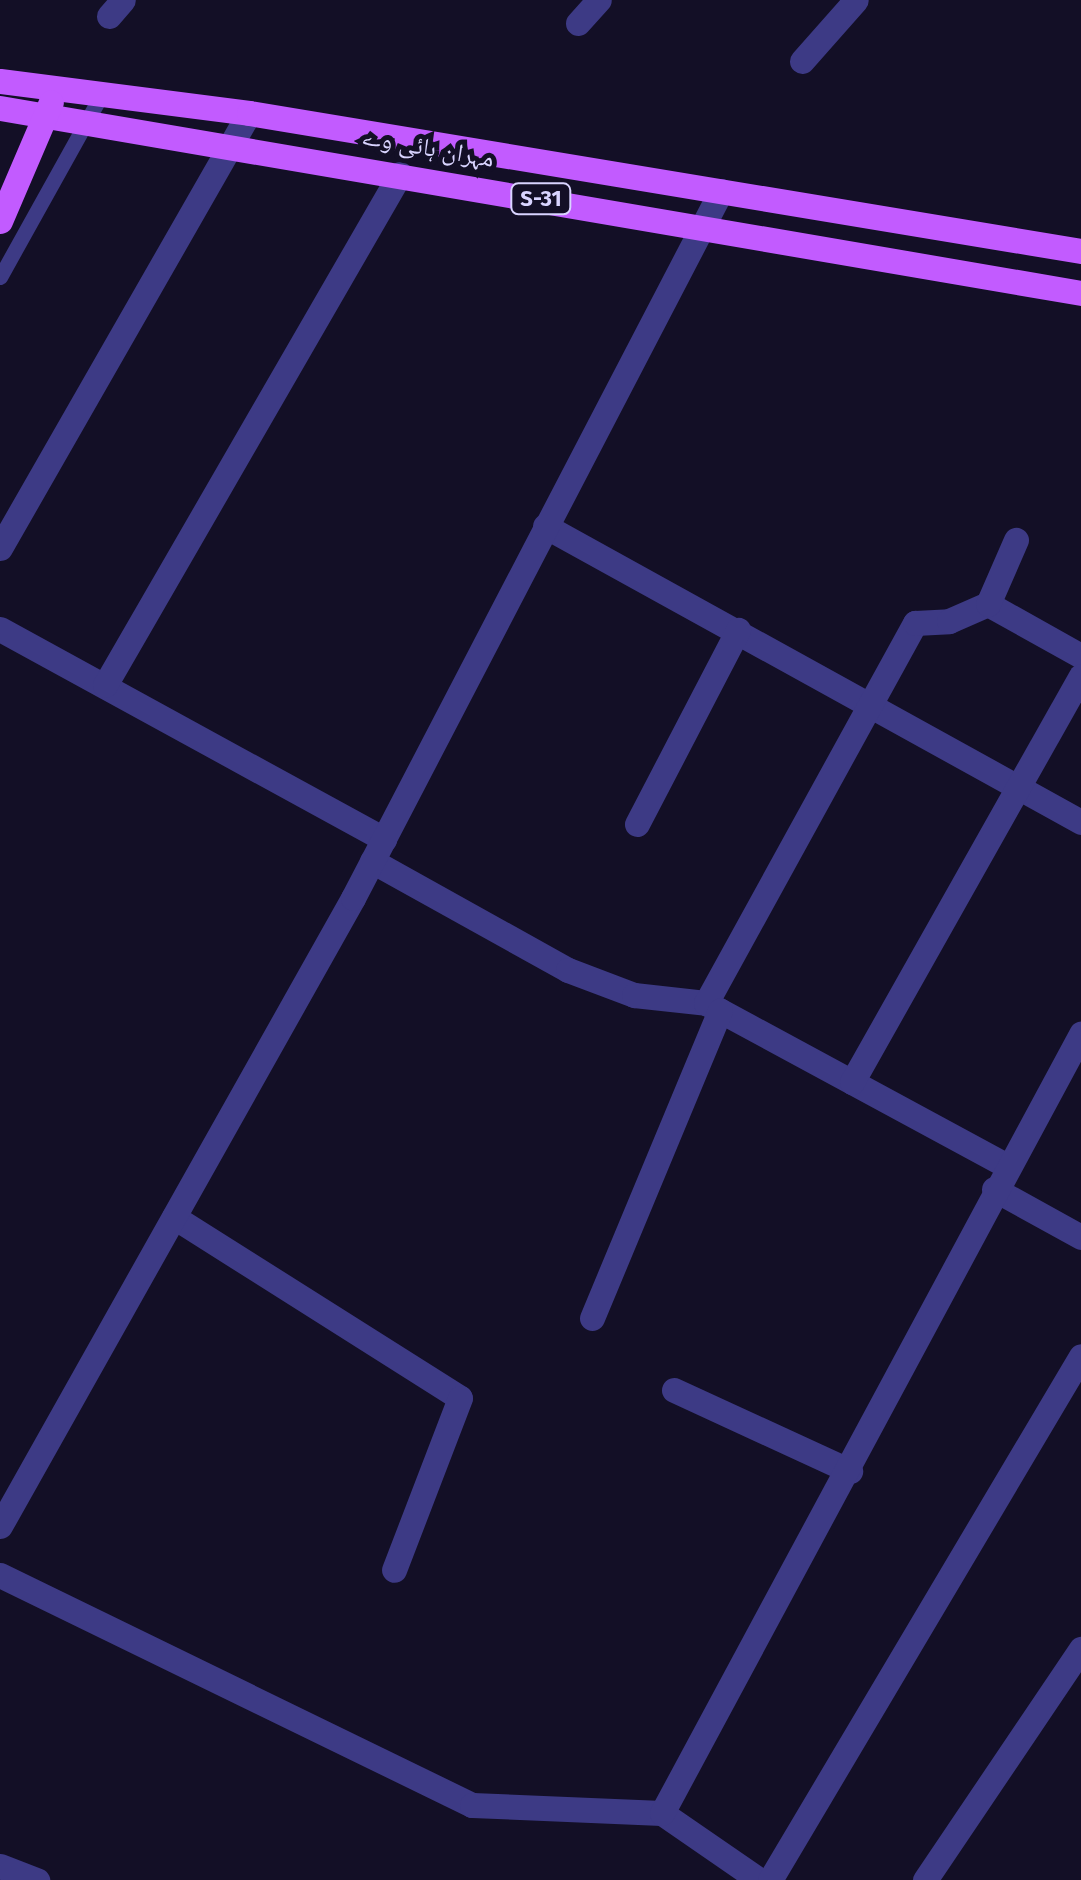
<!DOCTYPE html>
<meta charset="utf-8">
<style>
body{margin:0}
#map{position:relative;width:1081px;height:1880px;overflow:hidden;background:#130f26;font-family:"Fira Sans","Noto Naskh Arabic",sans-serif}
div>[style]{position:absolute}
.service>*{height:15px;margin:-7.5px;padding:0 7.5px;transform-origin:7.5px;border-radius:7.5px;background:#3d3a85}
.minor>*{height:25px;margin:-12.5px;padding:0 12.5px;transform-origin:12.5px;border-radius:12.5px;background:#3d3a85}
.primary>*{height:25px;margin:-12.5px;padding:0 12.5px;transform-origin:12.5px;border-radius:12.5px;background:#c25bff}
span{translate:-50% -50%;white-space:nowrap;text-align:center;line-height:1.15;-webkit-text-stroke:10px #130f26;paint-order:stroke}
.shield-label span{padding:2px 8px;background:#130f26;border:2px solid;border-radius:8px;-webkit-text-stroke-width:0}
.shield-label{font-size:22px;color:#d9d4ff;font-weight:700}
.street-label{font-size:25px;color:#d9d4ff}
</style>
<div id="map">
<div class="service">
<div style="left:0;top:277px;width:206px;rotate:-60.9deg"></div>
</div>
<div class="minor">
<div style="left:109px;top:16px;width:21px;rotate:-49deg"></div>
<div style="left:578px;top:23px;width:31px;rotate:-48deg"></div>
<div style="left:802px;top:61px;width:81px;rotate:-48.5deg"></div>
<div style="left:545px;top:526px;width:612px;rotate:28.91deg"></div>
<div style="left:0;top:548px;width:501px;rotate:-60.21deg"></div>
<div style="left:988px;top:604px;width:107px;rotate:29.2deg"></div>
<div style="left:0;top:629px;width:438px;rotate:28.7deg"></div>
<div style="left:105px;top:685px;width:590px;rotate:-60deg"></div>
<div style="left:637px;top:824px;width:219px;rotate:-62.5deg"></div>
<div style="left:372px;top:861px;width:224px;rotate:29.1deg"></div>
<div style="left:568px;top:970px;width:71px;rotate:20.7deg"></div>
<div style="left:634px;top:995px;width:72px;rotate:6.3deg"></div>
<div style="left:706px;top:1003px;width:342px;rotate:28.4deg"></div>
<div style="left:706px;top:1003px;width:434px;rotate:-61.2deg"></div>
<div style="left:915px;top:623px;width:34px;rotate:-3deg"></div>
<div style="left:949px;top:621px;width:43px;rotate:-23.6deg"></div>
<div style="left:988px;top:604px;width:70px;rotate:-66.4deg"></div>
<div style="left:852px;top:1082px;width:466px;rotate:-60.6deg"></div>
<div style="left:994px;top:1189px;width:99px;rotate:28.9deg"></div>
<div style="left:174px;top:1217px;width:338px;rotate:32.3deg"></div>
<div style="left:460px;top:1398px;width:184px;rotate:111deg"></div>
<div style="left:592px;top:1318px;width:333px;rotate:-67.4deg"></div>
<div style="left:674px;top:1390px;width:194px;rotate:24.7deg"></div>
<div style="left:0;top:1526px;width:720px;rotate:-60.66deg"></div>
<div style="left:353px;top:898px;width:797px;rotate:-62.5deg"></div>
<div style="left:0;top:1575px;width:525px;rotate:25.98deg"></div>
<div style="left:472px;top:1805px;width:190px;rotate:2.4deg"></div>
<div style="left:662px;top:1813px;width:118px;rotate:34.6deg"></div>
<div style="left:662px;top:1813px;width:885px;rotate:-61.73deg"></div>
<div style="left:0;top:1866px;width:40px;rotate:21deg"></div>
<div style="left:770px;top:1880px;width:609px;rotate:-59.31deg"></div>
<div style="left:925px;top:1880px;width:279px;rotate:-56deg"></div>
</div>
<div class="primary">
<div style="left:0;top:81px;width:251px;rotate:7.3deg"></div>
<div style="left:249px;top:113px;width:843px;rotate:9.42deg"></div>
<div style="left:0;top:108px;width:1097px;rotate:9.71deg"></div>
<div style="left:0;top:221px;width:129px;rotate:-66.8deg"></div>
</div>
<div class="shield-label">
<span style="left:541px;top:199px">S-31</span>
</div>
<div class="street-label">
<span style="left:428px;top:148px;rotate:10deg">مہران ہائی وے</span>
</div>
</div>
